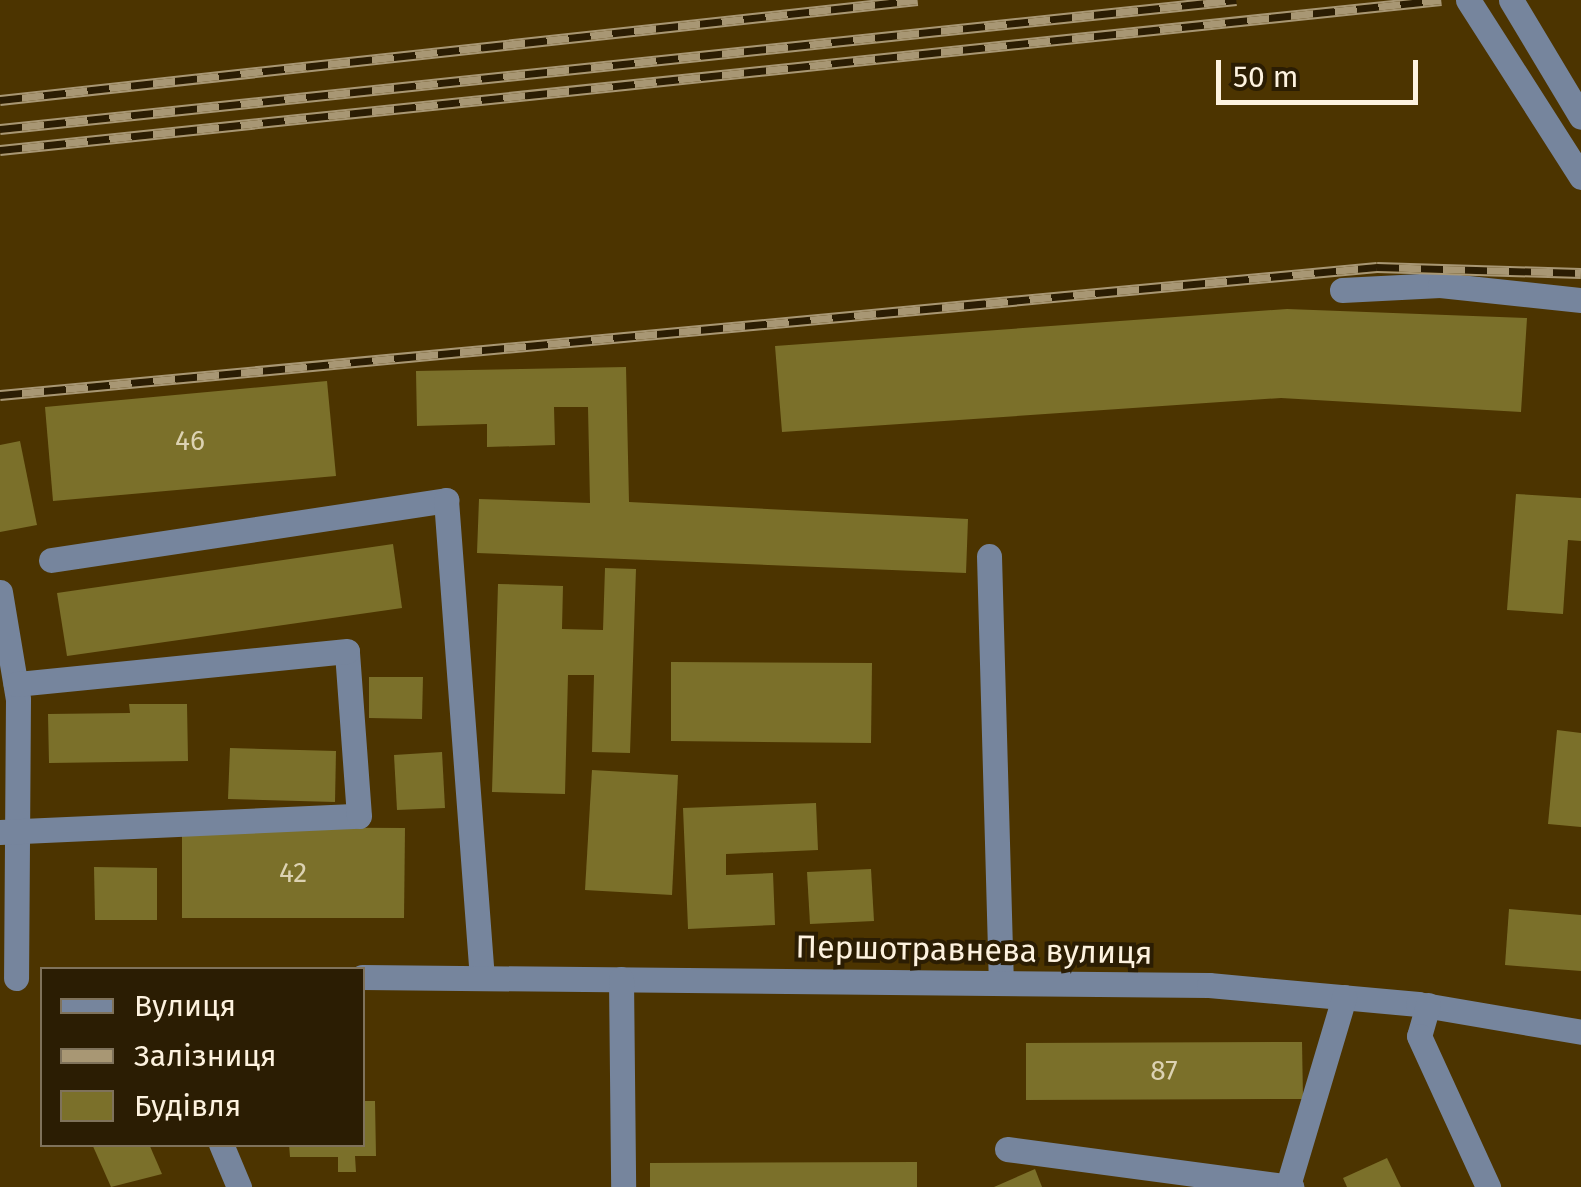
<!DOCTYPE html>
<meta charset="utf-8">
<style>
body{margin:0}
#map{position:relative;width:1581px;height:1187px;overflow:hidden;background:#4c3400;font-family:"Fira Sans",sans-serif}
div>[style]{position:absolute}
.building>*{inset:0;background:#7b702a}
.minor>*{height:25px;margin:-12.5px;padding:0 12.5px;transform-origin:12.5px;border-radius:12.5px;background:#76859d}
.rail>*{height:11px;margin-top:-5.5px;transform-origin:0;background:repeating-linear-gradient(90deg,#2b1d03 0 22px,#a89774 0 44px);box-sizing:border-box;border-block:2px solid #a89774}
span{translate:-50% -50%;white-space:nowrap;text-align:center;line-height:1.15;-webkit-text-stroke:8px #2b1d03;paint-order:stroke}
.number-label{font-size:28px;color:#dcd2b2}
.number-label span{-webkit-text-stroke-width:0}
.street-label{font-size:32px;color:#fdf2df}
.legend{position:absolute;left:40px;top:967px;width:325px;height:180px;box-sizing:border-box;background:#2b1d03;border:2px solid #7f725b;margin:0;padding:12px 18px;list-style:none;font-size:30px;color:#fdf2df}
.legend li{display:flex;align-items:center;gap:20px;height:50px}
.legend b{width:50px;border:2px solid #7f725b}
.scale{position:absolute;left:1216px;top:60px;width:202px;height:45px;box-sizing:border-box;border:5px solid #fdf2df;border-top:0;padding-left:12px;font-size:30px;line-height:35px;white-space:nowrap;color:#fdf2df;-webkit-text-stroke:8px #2b1d03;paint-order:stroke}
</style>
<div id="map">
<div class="building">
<div style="clip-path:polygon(1287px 309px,1527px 318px,1521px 412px,1281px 398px,782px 432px,775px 346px)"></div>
<div style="clip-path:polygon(626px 367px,629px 502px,968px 519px,966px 573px,477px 553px,479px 499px,590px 503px,588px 407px,554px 407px,555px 445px,487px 447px,487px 424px,417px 426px,416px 371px)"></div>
<div style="clip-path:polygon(327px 381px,336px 476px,53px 501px,45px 407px)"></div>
<div style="clip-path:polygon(20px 441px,37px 525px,0 532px,0 445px)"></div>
<div style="clip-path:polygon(1516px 494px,1581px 498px,1581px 541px,1568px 540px,1563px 614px,1507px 610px)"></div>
<div style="clip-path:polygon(393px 544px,402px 608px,67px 656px,57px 593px)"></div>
<div style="clip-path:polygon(605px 568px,636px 569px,630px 753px,592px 752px,594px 675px,568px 675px,565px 794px,492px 792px,498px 584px,563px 586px,562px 629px,603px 630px)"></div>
<div style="clip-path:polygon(671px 662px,872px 663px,871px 743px,671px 741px)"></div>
<div style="clip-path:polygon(369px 677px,423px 677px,422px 719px,369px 718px)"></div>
<div style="clip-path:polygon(129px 704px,187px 704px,188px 761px,49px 763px,48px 714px,130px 713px)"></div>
<div style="clip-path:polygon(1557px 730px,1581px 733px,1581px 827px,1548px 824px)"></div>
<div style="clip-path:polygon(230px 748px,336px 751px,335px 802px,228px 799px)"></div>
<div style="clip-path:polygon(442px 752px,445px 808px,397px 810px,394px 755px)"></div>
<div style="clip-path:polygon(592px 770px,678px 775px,672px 895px,585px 890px)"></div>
<div style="clip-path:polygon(816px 803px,818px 850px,726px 854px,726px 875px,773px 873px,775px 925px,688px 929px,683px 808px)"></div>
<div style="clip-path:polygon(182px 827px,405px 828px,404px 918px,182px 918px)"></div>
<div style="clip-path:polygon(94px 867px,157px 868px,157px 920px,95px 920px)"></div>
<div style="clip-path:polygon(871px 869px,874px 921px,810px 924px,807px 872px)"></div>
<div style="clip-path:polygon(1509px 909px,1581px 915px,1581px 971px,1505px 965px)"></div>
<div style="clip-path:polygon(1302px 1042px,1303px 1099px,1026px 1100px,1026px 1043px)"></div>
<div style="clip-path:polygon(362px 1101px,375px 1101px,376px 1156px,355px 1156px,356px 1172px,338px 1172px,338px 1157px,290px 1157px,289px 1144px,362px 1144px)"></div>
<div style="clip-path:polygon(92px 1144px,149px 1144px,162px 1174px,111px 1187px)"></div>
<div style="clip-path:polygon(1387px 1158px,1401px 1187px,1347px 1187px,1343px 1178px)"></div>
<div style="clip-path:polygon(917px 1162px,917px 1187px,650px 1187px,650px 1163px)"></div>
<div style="clip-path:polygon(1035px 1169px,1042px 1187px,994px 1187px)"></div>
</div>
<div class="minor">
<div style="left:1468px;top:0;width:210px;rotate:57.4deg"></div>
<div style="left:1511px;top:0;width:136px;rotate:59.1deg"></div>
<div style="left:1342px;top:290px;width:98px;rotate:-2.9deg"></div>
<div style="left:1440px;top:285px;width:142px;rotate:6.1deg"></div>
<div style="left:989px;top:556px;width:426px;rotate:88.4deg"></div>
<div style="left:51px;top:560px;width:400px;rotate:-8.6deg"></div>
<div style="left:446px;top:500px;width:479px;rotate:85.7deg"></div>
<div style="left:0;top:592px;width:109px;rotate:80.5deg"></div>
<div style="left:18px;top:699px;width:279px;rotate:90.4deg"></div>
<div style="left:0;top:832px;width:359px;rotate:-2.6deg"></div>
<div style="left:359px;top:816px;width:165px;rotate:-94.2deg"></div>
<div style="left:347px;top:651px;width:333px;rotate:174.3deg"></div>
<div style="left:362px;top:977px;width:847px;rotate:0.54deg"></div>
<div style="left:1209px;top:985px;width:210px;rotate:5.2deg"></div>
<div style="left:1418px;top:1004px;width:165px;rotate:9.7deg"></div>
<div style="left:621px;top:979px;width:208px;rotate:89.4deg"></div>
<div style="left:1428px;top:1005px;width:32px;rotate:106deg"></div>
<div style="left:1419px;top:1036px;width:166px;rotate:65.4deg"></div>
<div style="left:221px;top:1144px;width:47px;rotate:67.3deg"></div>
<div style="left:1007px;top:1149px;width:287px;rotate:7.6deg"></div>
<div style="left:1289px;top:1182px;width:193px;rotate:-73.4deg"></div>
</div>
<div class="rail">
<div style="left:0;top:100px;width:923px;rotate:-6.22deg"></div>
<div style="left:0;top:129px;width:1243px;rotate:-5.96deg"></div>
<div style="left:0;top:150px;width:1449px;rotate:-5.94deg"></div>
<div style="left:0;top:395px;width:1383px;rotate:-5.31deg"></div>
<div style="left:1377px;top:267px;width:204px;rotate:1.7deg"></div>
</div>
<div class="number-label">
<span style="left:190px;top:441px">46</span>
<span style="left:293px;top:873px">42</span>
<span style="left:1164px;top:1071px">87</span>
</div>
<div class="street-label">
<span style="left:974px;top:950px;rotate:1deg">Першотравнева вулиця</span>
</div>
<ul class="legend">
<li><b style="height:12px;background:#76859d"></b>Вулиця</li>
<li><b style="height:12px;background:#a89774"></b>Залізниця</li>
<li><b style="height:28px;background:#7b702a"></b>Будівля</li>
</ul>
<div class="scale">50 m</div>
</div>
